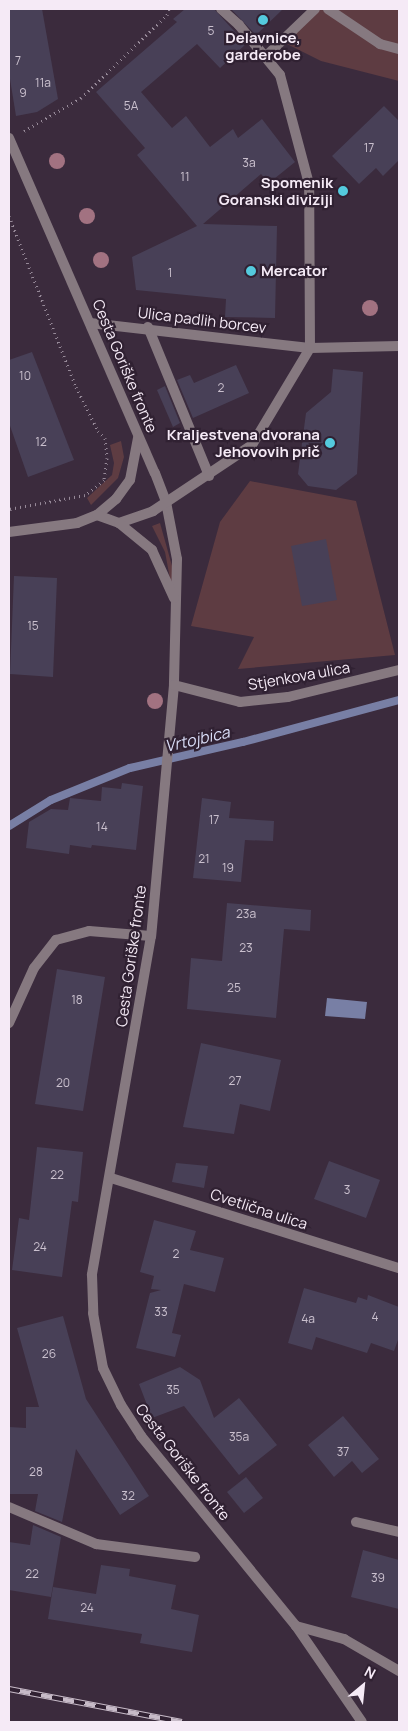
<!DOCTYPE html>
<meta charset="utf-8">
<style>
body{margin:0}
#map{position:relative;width:408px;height:1731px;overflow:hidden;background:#3b2b3d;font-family:Manrope,sans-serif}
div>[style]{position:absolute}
.green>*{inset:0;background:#5e3c42}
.water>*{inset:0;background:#787fa5}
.stream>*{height:8px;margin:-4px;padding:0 4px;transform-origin:4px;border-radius:4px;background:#787fa5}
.building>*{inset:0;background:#484057}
.path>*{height:3px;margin-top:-1.5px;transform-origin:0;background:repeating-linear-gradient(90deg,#968998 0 1px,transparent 0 5px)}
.lane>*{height:10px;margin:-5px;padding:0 5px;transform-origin:5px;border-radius:5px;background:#867980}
.street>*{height:10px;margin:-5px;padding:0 5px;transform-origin:5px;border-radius:5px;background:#867980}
.rail>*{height:5.5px;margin-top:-2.75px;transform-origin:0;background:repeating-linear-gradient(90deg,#302132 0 11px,#c7bbc8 0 22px);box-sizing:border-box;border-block:1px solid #c7bbc8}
.trees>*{width:16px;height:16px;margin:-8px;border-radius:50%;background:#a27281}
.dots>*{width:14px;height:14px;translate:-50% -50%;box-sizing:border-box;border:2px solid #302132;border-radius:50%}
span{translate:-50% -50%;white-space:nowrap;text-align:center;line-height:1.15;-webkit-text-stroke:4.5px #302132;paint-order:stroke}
.number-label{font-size:12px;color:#cac0ce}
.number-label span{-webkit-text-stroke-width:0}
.poi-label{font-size:15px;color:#f5eaf6;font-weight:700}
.right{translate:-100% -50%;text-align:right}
.left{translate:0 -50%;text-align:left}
.street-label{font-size:15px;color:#f5eaf6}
.water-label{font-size:16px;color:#dbdff9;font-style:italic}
.frame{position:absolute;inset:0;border:10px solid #f5eaf6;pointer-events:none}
.north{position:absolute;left:338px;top:1661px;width:50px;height:50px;-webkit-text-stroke:4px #302132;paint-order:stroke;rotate:28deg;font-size:14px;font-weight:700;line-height:20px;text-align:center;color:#f5eaf6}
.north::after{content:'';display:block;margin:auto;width:18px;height:22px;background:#f5eaf6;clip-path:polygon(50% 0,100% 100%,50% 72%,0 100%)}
</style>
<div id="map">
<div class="green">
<div style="clip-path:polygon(315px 9px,399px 9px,399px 81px,321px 61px,281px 41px)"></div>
<div style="clip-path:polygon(121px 441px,124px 457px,118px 478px,91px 505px,87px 498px,112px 475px,114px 463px,110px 445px)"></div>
<div style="clip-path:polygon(250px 481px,356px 501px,395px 655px,238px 669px,254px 637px,191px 626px,220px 522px)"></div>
<div style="clip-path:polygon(160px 523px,174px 573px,171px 584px,165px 552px,152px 526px)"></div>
</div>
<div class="water">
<div style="clip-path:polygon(327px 998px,367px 1002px,365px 1019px,325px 1016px)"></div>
</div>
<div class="stream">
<div style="left:9px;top:826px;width:49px;rotate:-31.8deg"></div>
<div style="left:51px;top:800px;width:85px;rotate:-22.1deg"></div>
<div style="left:130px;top:768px;width:116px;rotate:-13deg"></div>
<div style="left:243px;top:742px;width:162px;rotate:-15.1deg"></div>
</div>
<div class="building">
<div style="clip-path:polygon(9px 9px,42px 9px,58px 99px,37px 112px,16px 116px,9px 73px)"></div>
<div style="clip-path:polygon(185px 9px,214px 9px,246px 44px,220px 68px,197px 44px,141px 92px,172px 128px,186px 116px,210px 147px,233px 129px,238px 138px,262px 119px,295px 162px,269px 183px,261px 174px,203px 224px,277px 226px,275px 318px,225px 317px,226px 299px,136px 290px,132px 257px,197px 226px,137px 155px,145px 148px,96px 92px,177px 22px,173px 19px)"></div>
<div style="clip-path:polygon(231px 9px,283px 9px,256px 35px)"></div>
<div style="clip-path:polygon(384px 106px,399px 121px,399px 160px,383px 176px,376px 168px,359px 184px,332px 156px)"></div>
<div style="clip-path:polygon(32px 352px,74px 460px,28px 477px,9px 423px,9px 360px)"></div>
<div style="clip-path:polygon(236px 365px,249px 393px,193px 418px,177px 380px,190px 375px,194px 383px)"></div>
<div style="clip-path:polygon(333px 369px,363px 372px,357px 474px,336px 490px,308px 486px,298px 474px,306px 413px,331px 392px)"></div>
<div style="clip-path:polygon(165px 386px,180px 423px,173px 427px,157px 390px)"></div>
<div style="clip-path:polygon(326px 539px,337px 600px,302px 606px,291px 546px)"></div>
<div style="clip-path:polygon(14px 576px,57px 578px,53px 677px,10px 674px)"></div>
<div style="clip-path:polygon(122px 783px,143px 786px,136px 850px,92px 845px,91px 848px,70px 845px,69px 854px,26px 848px,29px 822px,51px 809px,68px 810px,70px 798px,101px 801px,102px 787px,121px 789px)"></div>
<div style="clip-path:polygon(202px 798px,231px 802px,229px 818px,274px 821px,273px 841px,245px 840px,241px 882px,193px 878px)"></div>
<div style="clip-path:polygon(227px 903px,311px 910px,310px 931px,284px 929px,276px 1018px,187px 1009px,191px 958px,222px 961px)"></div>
<div style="clip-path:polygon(57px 969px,105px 977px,83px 1111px,35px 1104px)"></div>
<div style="clip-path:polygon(201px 1043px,281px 1060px,270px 1111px,240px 1104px,234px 1134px,183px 1127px)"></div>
<div style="clip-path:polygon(37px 1147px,83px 1152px,78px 1202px,72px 1201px,62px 1277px,12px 1270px,19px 1218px,29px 1220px)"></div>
<div style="clip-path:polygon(329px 1161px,380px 1180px,366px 1218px,314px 1199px)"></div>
<div style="clip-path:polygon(176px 1163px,208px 1166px,204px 1188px,172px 1182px)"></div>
<div style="clip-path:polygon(154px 1220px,196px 1231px,190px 1250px,224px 1258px,215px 1292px,184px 1284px,172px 1333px,181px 1335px,175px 1357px,136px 1348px,150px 1293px,161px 1290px,151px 1289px,154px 1276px,140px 1272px)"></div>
<div style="clip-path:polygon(304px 1288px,356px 1303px,358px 1297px,367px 1300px,368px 1295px,399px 1307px,399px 1337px,394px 1351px,371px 1343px,367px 1353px,316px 1337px,312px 1350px,288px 1343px)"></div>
<div style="clip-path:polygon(63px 1316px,86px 1399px,149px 1496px,120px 1515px,76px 1449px,62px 1522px,35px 1511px,38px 1494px,9px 1494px,9px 1427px,26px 1428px,26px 1407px,39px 1407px,17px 1328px)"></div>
<div style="clip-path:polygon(180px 1367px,200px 1380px,214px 1418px,239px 1398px,277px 1445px,239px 1475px,184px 1406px,152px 1418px,139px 1384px)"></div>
<div style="clip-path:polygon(343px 1416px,379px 1459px,362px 1473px,352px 1461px,334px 1477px,308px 1445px)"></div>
<div style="clip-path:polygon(246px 1477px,263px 1498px,244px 1513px,227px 1492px)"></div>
<div style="clip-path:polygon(33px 1525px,61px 1537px,51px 1597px,9px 1590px,9px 1542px,30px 1545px)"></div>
<div style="clip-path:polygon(363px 1550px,399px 1560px,399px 1609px,351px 1597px)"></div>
<div style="clip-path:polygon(101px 1565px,130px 1569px,129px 1576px,176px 1585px,171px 1609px,199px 1615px,192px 1652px,140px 1643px,142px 1634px,48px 1619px,53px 1587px,96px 1594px)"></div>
</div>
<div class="path">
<div style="left:24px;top:131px;width:66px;rotate:-30.1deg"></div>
<div style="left:81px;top:98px;width:120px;rotate:-44deg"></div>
<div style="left:167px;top:15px;width:6px;rotate:-72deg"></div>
<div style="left:9px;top:216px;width:184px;rotate:68.6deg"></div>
<div style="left:76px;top:387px;width:49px;rotate:63.4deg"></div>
<div style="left:98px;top:431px;width:10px;rotate:45deg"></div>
<div style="left:105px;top:438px;width:20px;rotate:84deg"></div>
<div style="left:107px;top:458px;width:22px;rotate:98deg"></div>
<div style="left:104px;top:480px;width:24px;rotate:142deg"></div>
<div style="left:85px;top:495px;width:77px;rotate:169.6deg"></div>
</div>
<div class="lane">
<div style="left:148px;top:327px;width:161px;rotate:67.7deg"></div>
</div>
<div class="street">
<div style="left:328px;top:9px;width:63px;rotate:33.9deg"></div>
<div style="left:380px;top:44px;width:20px;rotate:15deg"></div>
<div style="left:265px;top:57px;width:69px;rotate:-43.8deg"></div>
<div style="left:9px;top:138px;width:365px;rotate:66.5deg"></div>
<div style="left:155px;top:473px;width:31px;rotate:69deg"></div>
<div style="left:166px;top:502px;width:58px;rotate:79.1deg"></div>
<div style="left:177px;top:559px;width:126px;rotate:91.4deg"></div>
<div style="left:174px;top:685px;width:252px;rotate:95.2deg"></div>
<div style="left:151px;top:936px;width:344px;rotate:99.9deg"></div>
<div style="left:92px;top:1275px;width:38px;rotate:88deg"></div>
<div style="left:93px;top:1313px;width:56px;rotate:79.7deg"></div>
<div style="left:103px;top:1368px;width:41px;rotate:64.1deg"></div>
<div style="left:121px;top:1405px;width:37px;rotate:57deg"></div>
<div style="left:141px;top:1436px;width:245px;rotate:50.8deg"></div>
<div style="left:296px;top:1626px;width:116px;rotate:55.5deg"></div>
<div style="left:90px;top:323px;width:221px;rotate:6.5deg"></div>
<div style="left:310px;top:348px;width:89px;rotate:-1.3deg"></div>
<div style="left:97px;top:515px;width:25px;rotate:-40deg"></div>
<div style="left:116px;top:499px;width:24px;rotate:-54deg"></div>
<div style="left:130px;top:480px;width:43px;rotate:-79.2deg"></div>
<div style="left:119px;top:523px;width:36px;rotate:-19deg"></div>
<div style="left:153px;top:511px;width:119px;rotate:-33.7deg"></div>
<div style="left:252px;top:445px;width:113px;rotate:-59.1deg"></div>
<div style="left:310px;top:348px;width:164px;rotate:-90.3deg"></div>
<div style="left:309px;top:184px;width:113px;rotate:-104.9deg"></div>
<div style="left:280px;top:75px;width:65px;rotate:-129.4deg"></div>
<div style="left:239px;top:25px;width:24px;rotate:-138deg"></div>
<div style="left:9px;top:532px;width:69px;rotate:-7.5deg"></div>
<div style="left:77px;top:523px;width:22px;rotate:-22deg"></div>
<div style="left:97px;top:515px;width:23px;rotate:20deg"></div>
<div style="left:119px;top:523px;width:43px;rotate:39.3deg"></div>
<div style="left:152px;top:550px;width:53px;rotate:65.4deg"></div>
<div style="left:174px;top:685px;width:68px;rotate:14.4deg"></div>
<div style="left:240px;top:702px;width:48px;rotate:-5.9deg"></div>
<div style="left:288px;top:697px;width:114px;rotate:-13.7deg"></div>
<div style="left:9px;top:1023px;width:60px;rotate:-65.6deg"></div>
<div style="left:34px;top:968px;width:36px;rotate:-52deg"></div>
<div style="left:56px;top:940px;width:34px;rotate:-15deg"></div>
<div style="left:89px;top:931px;width:62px;rotate:4.6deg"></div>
<div style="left:111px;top:1178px;width:302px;rotate:17.4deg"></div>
<div style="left:9px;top:1507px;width:95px;rotate:23deg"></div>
<div style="left:96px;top:1544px;width:100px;rotate:7.5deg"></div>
<div style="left:356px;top:1522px;width:44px;rotate:13.1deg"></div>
<div style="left:296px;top:1626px;width:50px;rotate:15.2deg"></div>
<div style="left:344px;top:1639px;width:64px;rotate:30.2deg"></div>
</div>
<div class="rail">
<div style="left:9px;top:1689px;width:176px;rotate:10.8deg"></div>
</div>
<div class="trees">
<div style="left:57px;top:161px"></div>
<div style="left:87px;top:216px"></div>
<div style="left:101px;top:260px"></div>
<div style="left:370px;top:308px"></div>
<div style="left:155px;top:701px"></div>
</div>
<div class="dots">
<div style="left:263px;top:20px;background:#54cadd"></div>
<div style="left:343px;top:191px;background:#54cadd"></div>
<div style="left:251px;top:271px;background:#54cadd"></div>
<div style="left:330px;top:443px;background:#54cadd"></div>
</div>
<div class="number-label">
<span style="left:211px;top:31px">5</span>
<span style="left:18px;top:61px">7</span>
<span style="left:43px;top:83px">11a</span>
<span style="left:23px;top:93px">9</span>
<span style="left:131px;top:106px">5A</span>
<span style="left:369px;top:148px">17</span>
<span style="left:249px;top:163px">3a</span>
<span style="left:185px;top:177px">11</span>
<span style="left:170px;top:273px">1</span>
<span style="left:25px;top:376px">10</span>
<span style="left:221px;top:388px">2</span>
<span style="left:41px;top:442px">12</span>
<span style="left:33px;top:626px">15</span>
<span style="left:214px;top:820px">17</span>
<span style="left:102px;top:827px">14</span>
<span style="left:204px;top:859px">21</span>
<span style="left:228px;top:868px">19</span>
<span style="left:246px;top:914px">23a</span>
<span style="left:246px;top:948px">23</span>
<span style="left:234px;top:988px">25</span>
<span style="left:77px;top:1000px">18</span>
<span style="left:235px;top:1081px">27</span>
<span style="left:63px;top:1083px">20</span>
<span style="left:57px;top:1175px">22</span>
<span style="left:347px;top:1190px">3</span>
<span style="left:40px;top:1247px">24</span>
<span style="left:176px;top:1254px">2</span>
<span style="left:161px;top:1312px">33</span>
<span style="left:375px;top:1317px">4</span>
<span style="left:308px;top:1319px">4a</span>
<span style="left:49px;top:1354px">26</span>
<span style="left:173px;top:1390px">35</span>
<span style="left:239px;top:1437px">35a</span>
<span style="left:343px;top:1452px">37</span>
<span style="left:36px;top:1472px">28</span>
<span style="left:128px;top:1496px">32</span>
<span style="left:32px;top:1574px">22</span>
<span style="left:378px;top:1578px">39</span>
<span style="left:87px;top:1608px">24</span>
</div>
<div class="poi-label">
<span style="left:263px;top:46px">Delavnice,<br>garderobe</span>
<span class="right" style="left:333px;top:191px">Spomenik<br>Goranski diviziji</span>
<span class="left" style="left:261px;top:271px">Mercator</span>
<span class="right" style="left:320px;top:443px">Kraljestvena dvorana<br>Jehovovih prič</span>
</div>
<div class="street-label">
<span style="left:202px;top:320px;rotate:7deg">Ulica padlih borcev</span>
<span style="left:125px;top:366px;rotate:67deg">Cesta Goriške fronte</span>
<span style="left:299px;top:676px;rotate:-10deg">Stjenkova ulica</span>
<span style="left:131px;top:956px;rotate:-82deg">Cesta Goriške fronte</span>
<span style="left:259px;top:1209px;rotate:18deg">Cvetlična ulica</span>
<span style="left:183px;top:1462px;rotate:52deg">Cesta Goriške fronte</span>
</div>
<div class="water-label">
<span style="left:197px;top:739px;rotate:-13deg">Vrtojbica</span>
</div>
<div class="frame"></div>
<div class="north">N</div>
</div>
